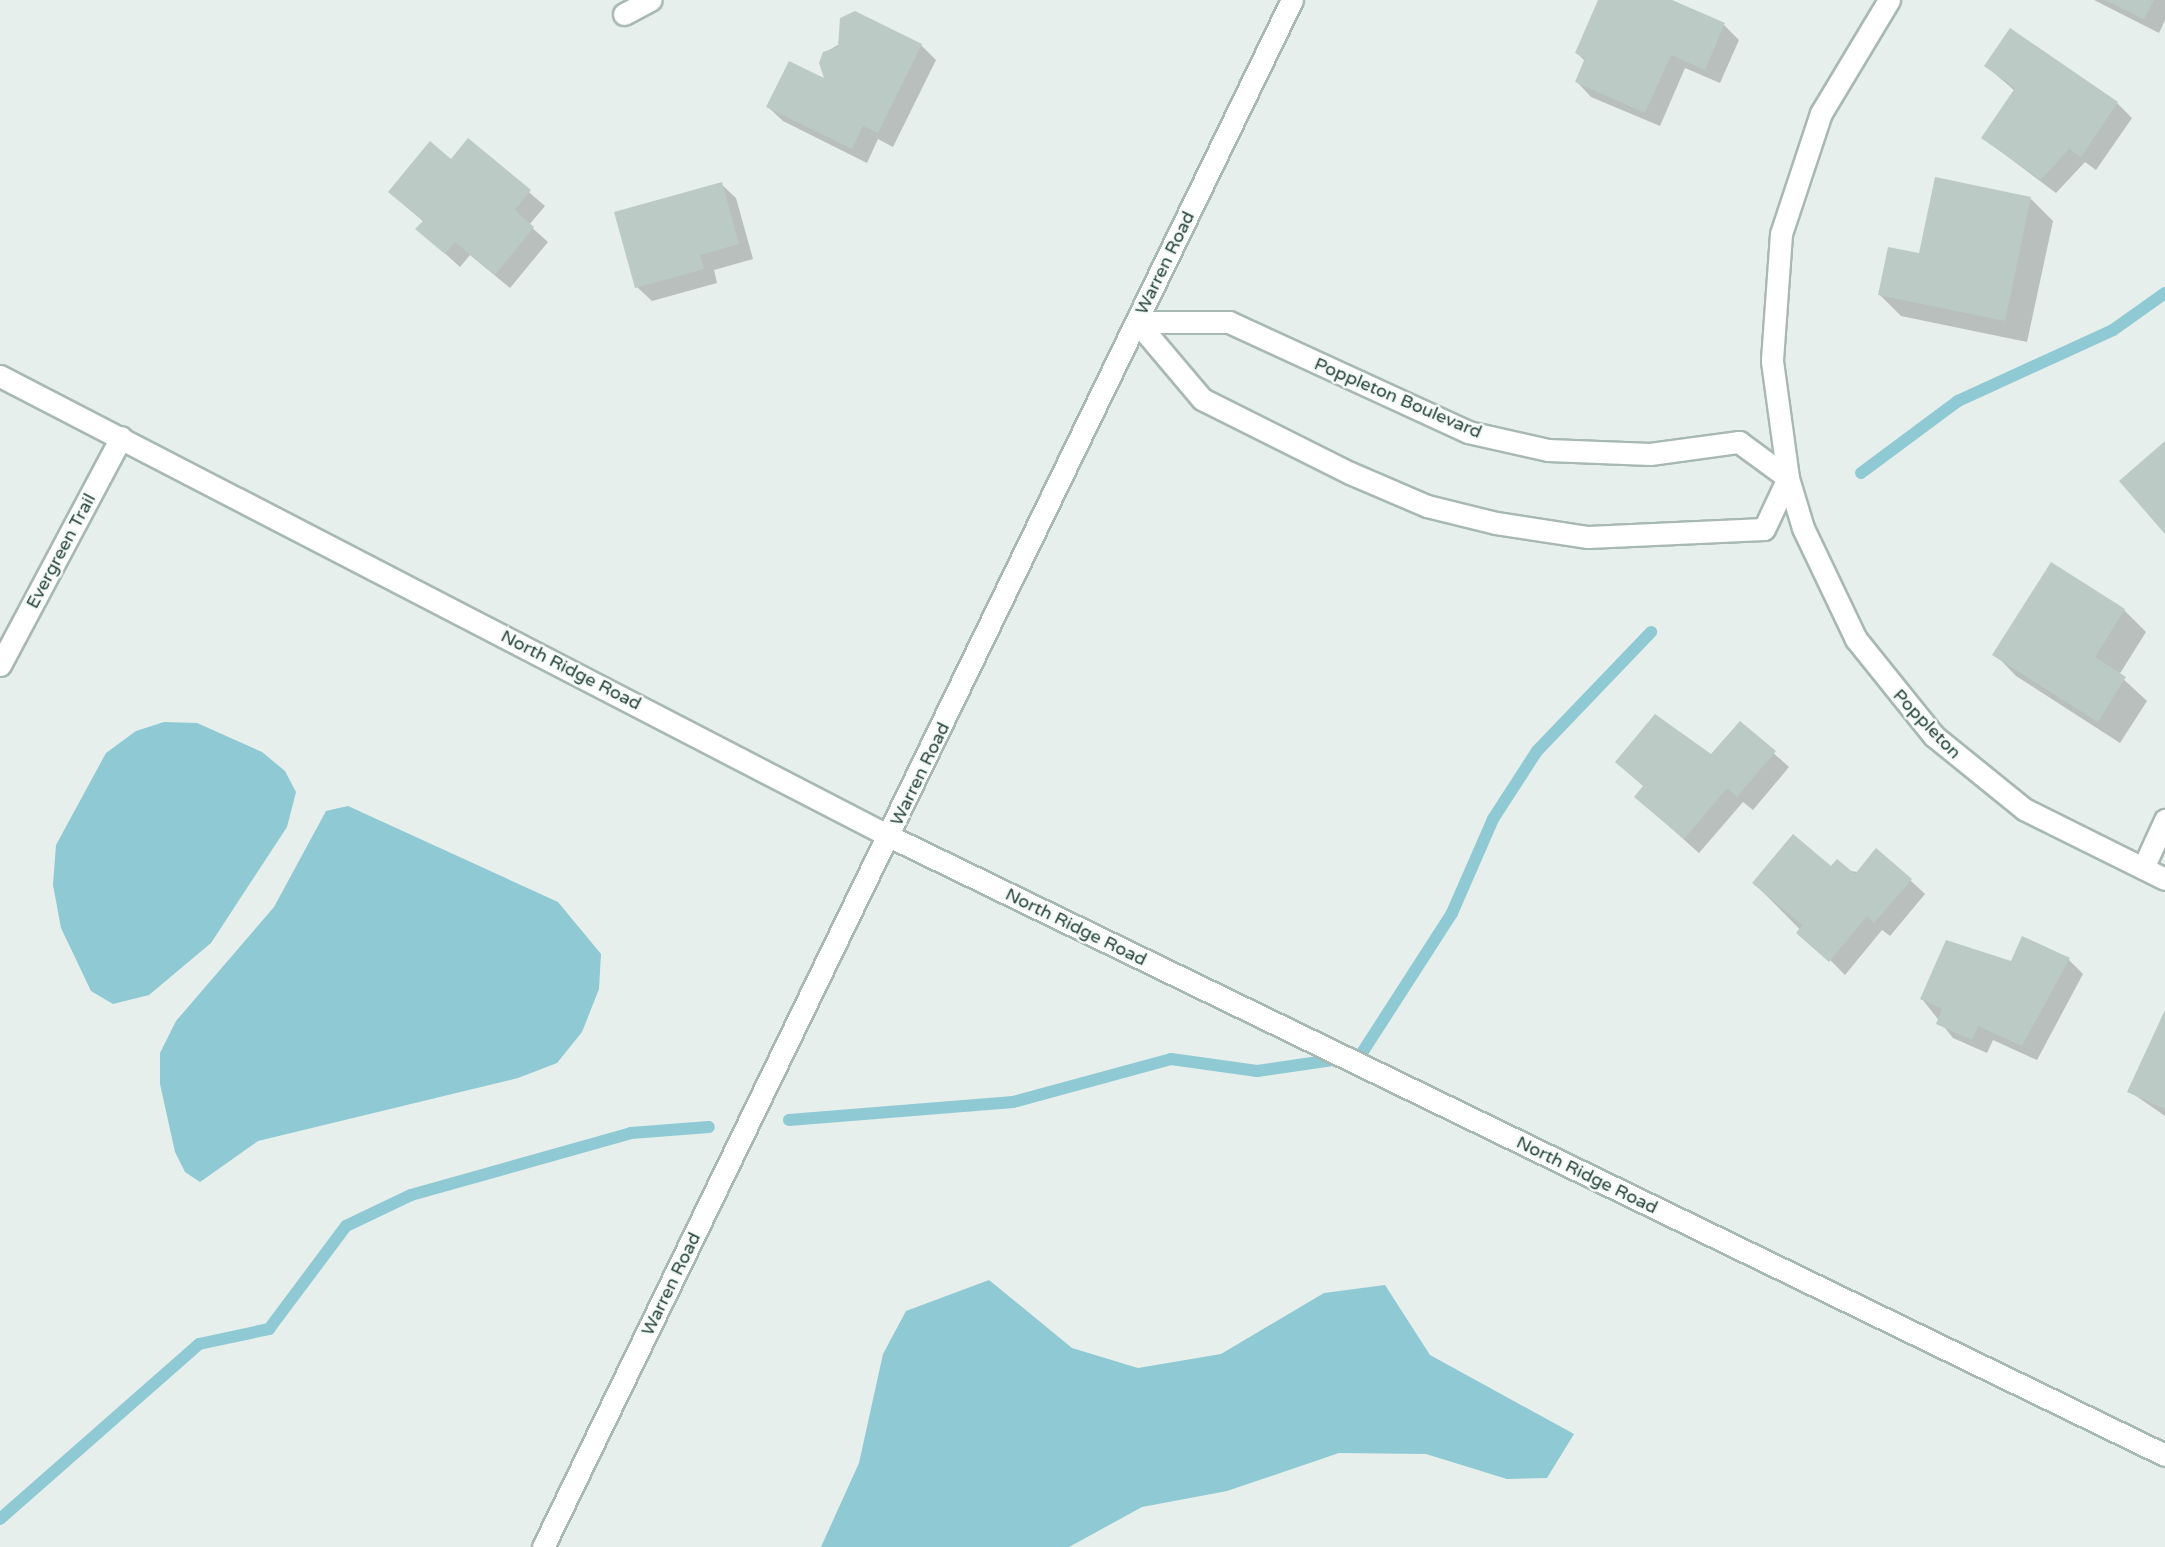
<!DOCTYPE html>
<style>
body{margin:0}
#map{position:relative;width:2165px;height:1547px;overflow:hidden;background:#e6efeb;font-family:"Varela Round",sans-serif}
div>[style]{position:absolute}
.water>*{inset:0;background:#8ec9d4}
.shadow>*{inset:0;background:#0003}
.stream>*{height:12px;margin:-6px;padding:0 6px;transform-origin:6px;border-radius:6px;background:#8ec9d4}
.building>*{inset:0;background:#bbcac4}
.roads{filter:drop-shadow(2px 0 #a8b8b2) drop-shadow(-2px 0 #a8b8b2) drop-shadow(0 2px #a8b8b2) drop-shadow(0 -2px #a8b8b2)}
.street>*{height:21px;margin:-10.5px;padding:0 10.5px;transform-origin:10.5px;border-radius:10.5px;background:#fff}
.secondary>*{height:21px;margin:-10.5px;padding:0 10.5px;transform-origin:10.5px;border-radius:10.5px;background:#fff}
span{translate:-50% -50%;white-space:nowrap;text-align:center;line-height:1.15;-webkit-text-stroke:5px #f7fbf9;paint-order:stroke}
.street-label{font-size:18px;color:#24423a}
</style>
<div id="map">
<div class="water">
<div style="clip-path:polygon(164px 722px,197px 723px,262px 752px,285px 771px,296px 792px,287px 827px,211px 943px,149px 995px,113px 1004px,91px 991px,61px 928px,53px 885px,56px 845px,106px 753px,136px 731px)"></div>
<div style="clip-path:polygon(348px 806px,558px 902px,601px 954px,599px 989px,582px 1032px,557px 1063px,518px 1078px,258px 1141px,200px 1182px,185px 1172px,175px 1152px,160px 1084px,160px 1053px,176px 1021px,274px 907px,326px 811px)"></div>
<div style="clip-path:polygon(989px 1280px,1072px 1348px,1138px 1368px,1221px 1354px,1324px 1293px,1385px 1285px,1430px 1355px,1574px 1434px,1547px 1478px,1507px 1479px,1426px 1454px,1339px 1453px,1227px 1491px,1142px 1507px,1069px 1547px,821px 1547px,859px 1463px,883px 1354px,906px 1311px)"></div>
</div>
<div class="shadow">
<div style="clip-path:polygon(1600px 0,1668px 0,1724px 25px,1739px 40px,1720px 83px,1685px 68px,1660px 126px,1591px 97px,1577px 82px,1586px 62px,1577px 53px)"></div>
<div style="clip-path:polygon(2094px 0,2165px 0,2165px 20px,2159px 33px)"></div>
<div style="clip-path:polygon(843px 42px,921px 45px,936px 60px,893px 147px,878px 139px,867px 163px,783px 121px,768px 107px,828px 81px,824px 53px)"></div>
<div style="clip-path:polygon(1986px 66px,2117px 103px,2132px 118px,2096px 170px,2085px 162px,2056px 193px,1983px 138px,2015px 91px)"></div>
<div style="clip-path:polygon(468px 140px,545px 206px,529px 225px,548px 242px,510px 288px,470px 255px,460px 267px,418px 229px,424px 222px,390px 192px,452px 162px)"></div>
<div style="clip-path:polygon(721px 184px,736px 198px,753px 259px,714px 270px,717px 283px,652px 301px,637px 287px)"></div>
<div style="clip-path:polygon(2031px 199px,2053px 221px,2027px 342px,1901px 316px,1879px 294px)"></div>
<div style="clip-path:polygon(2124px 610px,2146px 632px,2119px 675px,2147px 701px,2120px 743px,2016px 676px,1995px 654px)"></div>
<div style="clip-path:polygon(1740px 723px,1789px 767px,1753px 810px,1743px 802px,1699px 853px,1636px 797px,1644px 787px,1711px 757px)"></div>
<div style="clip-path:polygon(1831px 868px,1910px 880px,1925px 894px,1890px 936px,1882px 930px,1845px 975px,1754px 883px)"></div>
<div style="clip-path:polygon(2069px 960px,2083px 974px,2037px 1060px,1993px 1040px,1987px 1053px,1953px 1038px,1922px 999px,2012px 963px)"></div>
<div style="clip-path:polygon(2165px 1014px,2165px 1116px,2129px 1091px)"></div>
</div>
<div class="stream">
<div style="left:1861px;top:473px;width:121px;rotate:-36.6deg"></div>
<div style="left:1958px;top:401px;width:170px;rotate:-24.6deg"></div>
<div style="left:2113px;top:330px;width:64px;rotate:-35.4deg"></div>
<div style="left:789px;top:1120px;width:225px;rotate:-4.6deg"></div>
<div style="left:1013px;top:1102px;width:164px;rotate:-15.2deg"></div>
<div style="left:1171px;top:1059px;width:87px;rotate:7.9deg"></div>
<div style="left:1257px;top:1071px;width:104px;rotate:-8.3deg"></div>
<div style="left:1360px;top:1056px;width:170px;rotate:-57.2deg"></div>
<div style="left:1452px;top:913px;width:103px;rotate:-66.4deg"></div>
<div style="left:1493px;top:819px;width:81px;rotate:-57.1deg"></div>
<div style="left:1537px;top:751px;width:165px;rotate:-46.2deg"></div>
<div style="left:0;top:1519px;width:265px;rotate:-41.3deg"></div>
<div style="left:199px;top:1344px;width:72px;rotate:-12.1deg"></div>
<div style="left:269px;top:1329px;width:129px;rotate:-53.2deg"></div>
<div style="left:346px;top:1226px;width:72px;rotate:-25.5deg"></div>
<div style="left:411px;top:1195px;width:229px;rotate:-15.7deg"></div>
<div style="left:631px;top:1133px;width:78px;rotate:-4.4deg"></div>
</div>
<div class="building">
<div style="clip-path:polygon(1598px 0,1672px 0,1725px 23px,1705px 70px,1671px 55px,1645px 113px,1575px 82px,1585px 58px,1575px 53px)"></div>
<div style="clip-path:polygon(2105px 0,2154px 0,2144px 19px)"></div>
<div style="clip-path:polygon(855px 11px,922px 44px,878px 133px,863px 126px,852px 149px,766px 107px,789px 61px,824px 78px,819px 63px,823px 52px,838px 47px,840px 18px)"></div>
<div style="clip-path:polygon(2010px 28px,2118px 102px,2081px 157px,2069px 149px,2041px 180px,1981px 138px,2015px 88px,1984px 66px)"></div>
<div style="clip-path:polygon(468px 138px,531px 190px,515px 210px,534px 227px,495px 275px,455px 242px,445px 254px,415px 229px,423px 221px,388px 192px,430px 141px,451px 159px)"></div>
<div style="clip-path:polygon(1935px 177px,2031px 197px,2005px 321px,1878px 295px,1888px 247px,1919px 253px)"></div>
<div style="clip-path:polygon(722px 182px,739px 244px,700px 255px,704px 269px,635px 288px,614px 212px)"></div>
<div style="clip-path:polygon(2165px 441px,2165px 534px,2119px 481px)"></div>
<div style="clip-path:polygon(2051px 562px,2125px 609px,2095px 657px,2126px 677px,2098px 722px,1992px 655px)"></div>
<div style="clip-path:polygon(1655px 714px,1711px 754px,1740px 721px,1776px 751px,1737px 797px,1727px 788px,1684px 839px,1634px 797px,1643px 786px,1615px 762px)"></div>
<div style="clip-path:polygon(1793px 834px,1831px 866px,1837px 859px,1855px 874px,1876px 848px,1912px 879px,1874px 923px,1867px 916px,1829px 962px,1796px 933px,1802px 925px,1752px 883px)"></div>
<div style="clip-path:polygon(2022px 936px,2070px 958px,2022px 1046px,1978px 1026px,1972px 1040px,1936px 1024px,1942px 1009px,1920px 999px,1946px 940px,2011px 961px)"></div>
<div style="clip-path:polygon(2165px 1010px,2165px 1109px,2127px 1092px)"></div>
</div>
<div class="roads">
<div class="street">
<div style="left:1889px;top:0;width:132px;rotate:121deg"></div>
<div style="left:1821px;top:113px;width:127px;rotate:108.3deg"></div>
<div style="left:1781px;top:234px;width:127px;rotate:94.1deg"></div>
<div style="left:1772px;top:361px;width:118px;rotate:82.2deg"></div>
<div style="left:1788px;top:478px;width:52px;rotate:73.3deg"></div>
<div style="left:1803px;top:528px;width:123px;rotate:64.5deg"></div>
<div style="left:1856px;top:639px;width:124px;rotate:51.2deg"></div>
<div style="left:1934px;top:736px;width:116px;rotate:39deg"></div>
<div style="left:2024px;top:809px;width:157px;rotate:26.4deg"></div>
<div style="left:624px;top:14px;width:30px;rotate:-28deg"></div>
<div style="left:1137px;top:322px;width:101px;rotate:49.8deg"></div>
<div style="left:1202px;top:399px;width:165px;rotate:26.6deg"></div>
<div style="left:1350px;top:473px;width:84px;rotate:23.2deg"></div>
<div style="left:1427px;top:506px;width:71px;rotate:13.8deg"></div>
<div style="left:1496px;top:523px;width:93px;rotate:8.7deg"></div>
<div style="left:1588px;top:537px;width:176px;rotate:-2.6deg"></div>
<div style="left:1764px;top:529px;width:56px;rotate:-64.8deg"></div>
<div style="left:1137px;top:322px;width:92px"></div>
<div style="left:1229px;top:322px;width:263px;rotate:24.7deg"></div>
<div style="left:1468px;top:432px;width:82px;rotate:12.7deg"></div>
<div style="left:1548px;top:450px;width:102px;rotate:2.2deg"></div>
<div style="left:1650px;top:454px;width:90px;rotate:-7.7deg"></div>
<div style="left:1739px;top:442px;width:61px;rotate:36.3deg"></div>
<div style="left:0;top:665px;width:258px;rotate:-62deg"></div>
<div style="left:2143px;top:868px;width:53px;rotate:-65.4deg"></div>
</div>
<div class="secondary">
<div style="left:0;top:376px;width:1001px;rotate:27.36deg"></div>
<div style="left:889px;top:836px;width:1418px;rotate:25.88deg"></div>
<div style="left:543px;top:1547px;width:1719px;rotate:-64.17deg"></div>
</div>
</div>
<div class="street-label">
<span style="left:1165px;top:263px;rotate:-64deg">Warren Road</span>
<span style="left:1398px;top:398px;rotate:23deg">Poppleton Boulevard</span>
<span style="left:61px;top:551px;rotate:-62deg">Evergreen Trail</span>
<span style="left:571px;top:670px;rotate:27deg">North Ridge Road</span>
<span style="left:1927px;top:724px;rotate:46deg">Poppleton</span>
<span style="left:920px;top:774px;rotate:-64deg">Warren Road</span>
<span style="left:1076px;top:927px;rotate:26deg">North Ridge Road</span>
<span style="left:1587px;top:1175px;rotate:26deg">North Ridge Road</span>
<span style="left:671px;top:1284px;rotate:-64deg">Warren Road</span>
</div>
</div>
